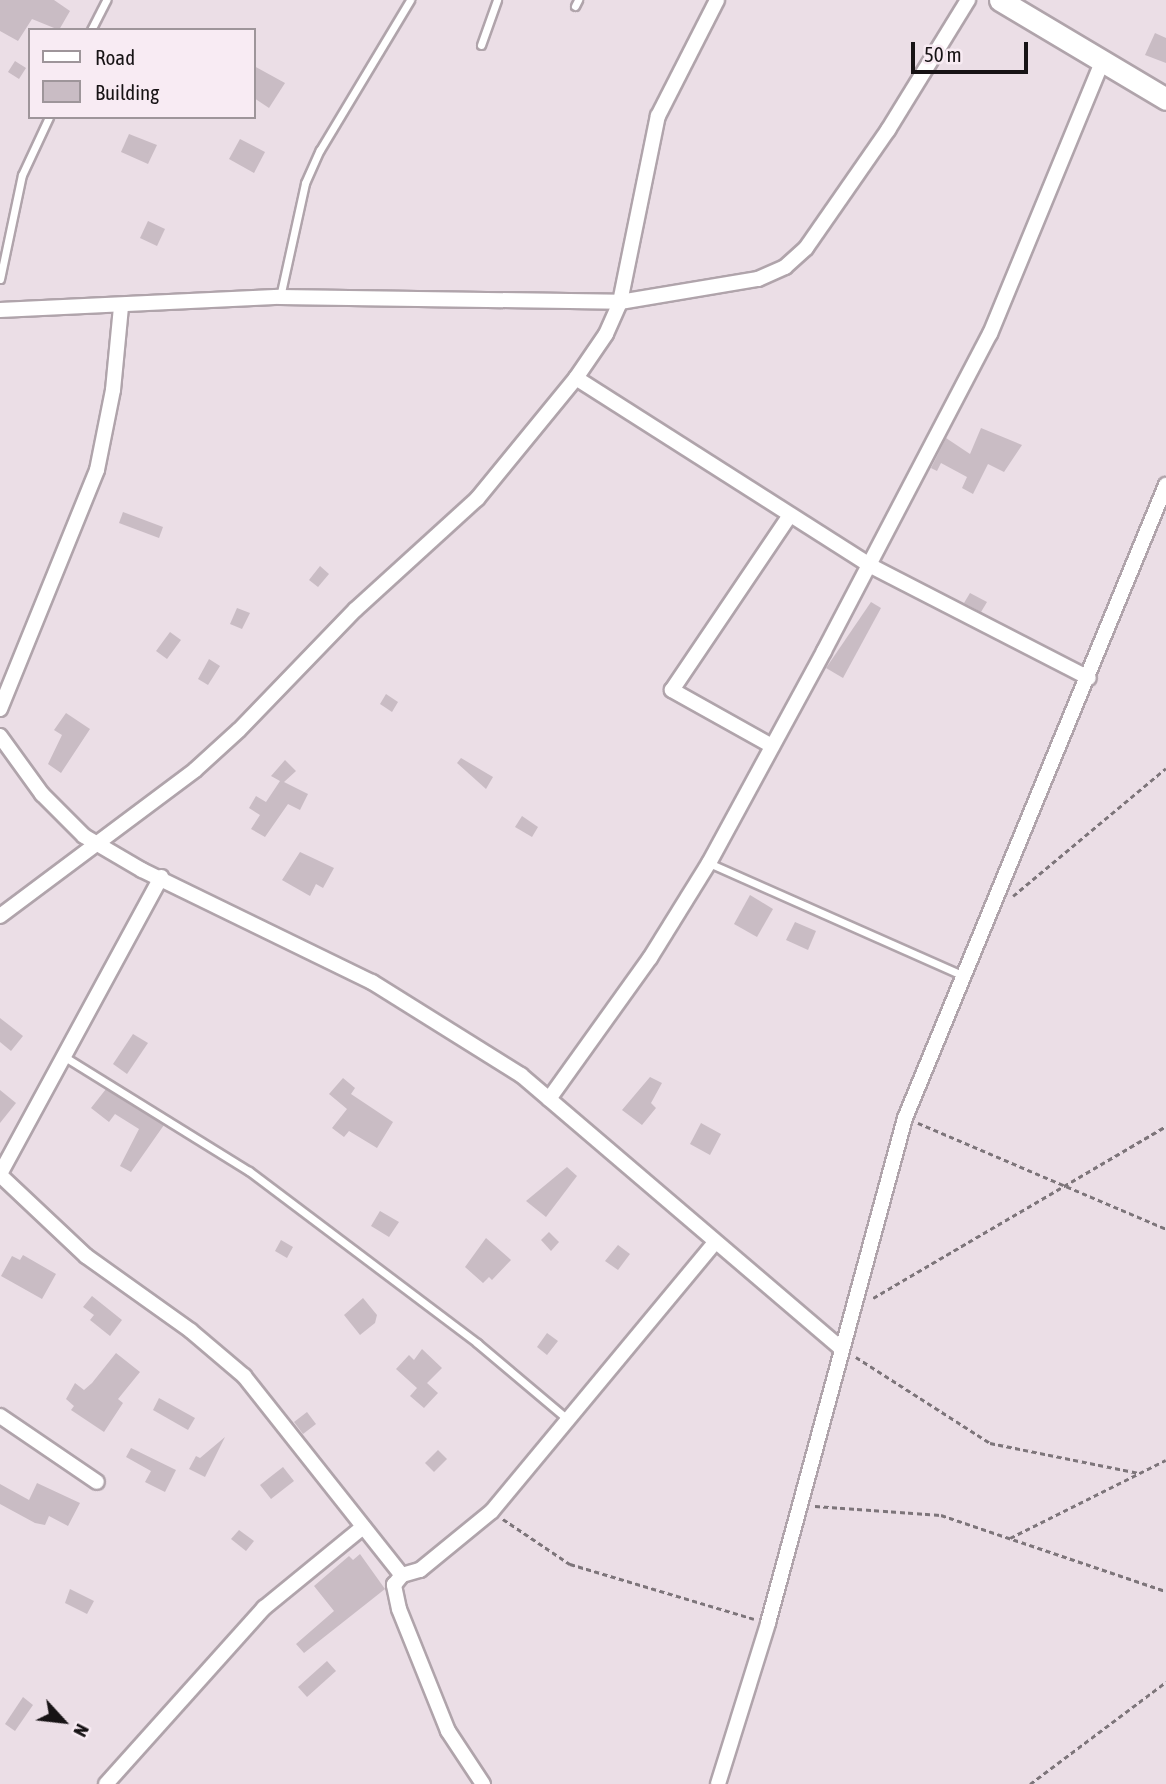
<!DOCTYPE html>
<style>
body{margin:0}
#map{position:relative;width:1166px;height:1784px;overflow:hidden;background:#ebdee6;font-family:"Asap Condensed",sans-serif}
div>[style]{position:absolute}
.building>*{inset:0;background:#c9bcc4}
.path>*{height:2.5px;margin-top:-1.25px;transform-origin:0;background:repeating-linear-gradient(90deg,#7d757a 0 5px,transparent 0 8.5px)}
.roads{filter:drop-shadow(2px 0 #b0a4ab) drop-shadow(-2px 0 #b0a4ab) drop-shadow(0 2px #b0a4ab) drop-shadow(0 -2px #b0a4ab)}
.lane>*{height:7px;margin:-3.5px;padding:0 3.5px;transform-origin:3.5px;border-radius:3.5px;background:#fff}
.street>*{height:14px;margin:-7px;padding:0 7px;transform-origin:7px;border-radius:7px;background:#fff}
.secondary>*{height:21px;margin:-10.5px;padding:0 10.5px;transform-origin:10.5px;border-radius:10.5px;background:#fff}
span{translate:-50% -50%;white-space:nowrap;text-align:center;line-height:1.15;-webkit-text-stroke:5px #f8ebf3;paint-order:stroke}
.legend{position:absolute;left:28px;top:28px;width:228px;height:91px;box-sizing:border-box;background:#f8ebf3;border:2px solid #9e959a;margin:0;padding:9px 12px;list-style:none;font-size:21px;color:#171315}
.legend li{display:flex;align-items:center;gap:14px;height:35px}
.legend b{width:35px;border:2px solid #9e959a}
.north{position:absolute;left:28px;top:1686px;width:70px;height:70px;-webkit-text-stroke:5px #f8ebf3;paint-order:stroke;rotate:117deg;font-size:19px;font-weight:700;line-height:28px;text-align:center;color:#171315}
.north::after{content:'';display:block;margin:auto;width:24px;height:32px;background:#171315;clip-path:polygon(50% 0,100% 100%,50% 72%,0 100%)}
.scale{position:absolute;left:911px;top:42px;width:117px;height:32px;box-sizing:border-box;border:4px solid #171315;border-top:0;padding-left:9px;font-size:21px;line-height:24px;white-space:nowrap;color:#171315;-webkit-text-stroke:5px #f8ebf3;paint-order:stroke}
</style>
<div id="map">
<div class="building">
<div style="clip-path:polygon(0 0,54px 0,70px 11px,59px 30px,32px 19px,18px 41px,0 31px)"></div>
<div style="clip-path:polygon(1155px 33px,1166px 38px,1166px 63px,1145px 55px)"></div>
<div style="clip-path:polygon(15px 61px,26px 68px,19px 79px,8px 72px)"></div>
<div style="clip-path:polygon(254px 66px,285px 83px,269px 108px,254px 98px)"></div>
<div style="clip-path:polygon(129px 134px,157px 145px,148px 164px,121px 152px)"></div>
<div style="clip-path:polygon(240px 139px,265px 152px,254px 173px,229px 159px)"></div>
<div style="clip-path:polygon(148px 221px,165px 229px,157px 246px,140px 238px)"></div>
<div style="clip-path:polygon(981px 428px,1022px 445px,1004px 472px,988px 464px,973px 494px,962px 488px,967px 477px,941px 463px,937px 471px,931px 468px,946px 438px,970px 454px)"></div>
<div style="clip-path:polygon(123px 512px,163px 527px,159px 538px,119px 523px)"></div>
<div style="clip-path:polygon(320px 566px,329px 574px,318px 587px,309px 580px)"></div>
<div style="clip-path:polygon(970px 593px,987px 602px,981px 612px,964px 603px)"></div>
<div style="clip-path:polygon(871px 602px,881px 608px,843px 678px,826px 668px)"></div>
<div style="clip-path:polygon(237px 608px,250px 613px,242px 629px,230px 624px)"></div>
<div style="clip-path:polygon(170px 632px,181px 640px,167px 659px,156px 651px)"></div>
<div style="clip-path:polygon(209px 659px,220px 666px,208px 685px,198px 679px)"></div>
<div style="clip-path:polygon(386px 694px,398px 702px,392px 712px,380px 704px)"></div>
<div style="clip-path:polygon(66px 713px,90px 729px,61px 773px,48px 764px,62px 735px,54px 730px)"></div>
<div style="clip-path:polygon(461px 758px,493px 777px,486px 789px,457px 763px)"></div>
<div style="clip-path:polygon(285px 760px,296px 771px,284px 782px,308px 794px,300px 810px,288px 804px,265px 837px,251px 829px,260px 815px,249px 808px,256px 796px,266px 802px,280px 781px,271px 776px)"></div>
<div style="clip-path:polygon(522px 816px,538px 827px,532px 837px,515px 827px)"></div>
<div style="clip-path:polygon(300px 852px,334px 868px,323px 888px,316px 884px,310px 896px,282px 880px)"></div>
<div style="clip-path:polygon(750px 895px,773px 909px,757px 937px,734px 924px)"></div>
<div style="clip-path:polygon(795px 922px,816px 931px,808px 950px,786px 940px)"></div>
<div style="clip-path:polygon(0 1018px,23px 1036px,11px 1051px,0 1042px)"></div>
<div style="clip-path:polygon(133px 1034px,148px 1043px,127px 1074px,113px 1064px)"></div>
<div style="clip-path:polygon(650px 1077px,662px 1083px,651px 1103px,656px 1108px,642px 1125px,622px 1110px)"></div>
<div style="clip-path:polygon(343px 1078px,355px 1088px,351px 1094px,393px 1122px,377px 1148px,349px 1131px,344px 1137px,332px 1128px,347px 1109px,329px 1094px)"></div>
<div style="clip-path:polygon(106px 1089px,164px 1125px,131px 1172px,120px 1166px,139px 1129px,115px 1114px,109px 1122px,91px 1108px)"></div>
<div style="clip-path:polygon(0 1090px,16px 1103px,0 1123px)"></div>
<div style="clip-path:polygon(701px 1123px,721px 1134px,710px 1155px,690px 1144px)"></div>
<div style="clip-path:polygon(567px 1167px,577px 1176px,546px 1217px,526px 1201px)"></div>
<div style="clip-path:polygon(380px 1211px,399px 1222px,389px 1237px,371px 1226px)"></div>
<div style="clip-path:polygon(549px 1232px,559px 1242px,551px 1251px,541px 1240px)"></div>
<div style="clip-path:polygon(486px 1238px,511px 1260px,492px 1280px,489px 1277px,483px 1283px,465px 1267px)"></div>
<div style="clip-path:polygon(281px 1240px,293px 1247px,287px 1258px,275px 1251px)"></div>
<div style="clip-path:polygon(618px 1245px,630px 1254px,618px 1270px,605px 1261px)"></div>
<div style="clip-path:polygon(23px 1255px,56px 1274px,42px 1299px,1px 1276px,12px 1256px,20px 1260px)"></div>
<div style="clip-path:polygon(92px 1296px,122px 1320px,110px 1336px,90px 1320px,94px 1315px,83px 1307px)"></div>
<div style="clip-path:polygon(363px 1298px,377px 1315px,375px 1323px,360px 1335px,344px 1315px)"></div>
<div style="clip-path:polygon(547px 1333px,558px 1341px,547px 1355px,537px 1347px)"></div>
<div style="clip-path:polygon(422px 1349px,442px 1368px,427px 1383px,438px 1393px,424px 1408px,410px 1396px,417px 1388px,396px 1369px,409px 1355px,414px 1360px)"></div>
<div style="clip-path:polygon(116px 1353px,140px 1372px,118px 1399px,123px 1403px,104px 1432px,71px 1410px,74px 1406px,66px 1399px,75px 1383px,84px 1390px,92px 1383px)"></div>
<div style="clip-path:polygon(159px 1398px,195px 1418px,188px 1430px,153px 1410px)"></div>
<div style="clip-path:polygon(307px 1412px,316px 1424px,303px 1434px,294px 1422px)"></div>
<div style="clip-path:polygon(225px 1437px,205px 1477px,189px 1469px,196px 1456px,200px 1458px)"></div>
<div style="clip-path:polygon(131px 1448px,176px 1470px,165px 1492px,145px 1482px,151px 1471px,126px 1457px)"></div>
<div style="clip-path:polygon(438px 1450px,447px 1459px,434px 1472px,425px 1463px)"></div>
<div style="clip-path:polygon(283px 1467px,294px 1481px,271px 1499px,260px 1485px)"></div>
<div style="clip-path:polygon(37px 1483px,80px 1503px,68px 1526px,49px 1516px,45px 1525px,35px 1523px,0 1504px,0 1484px,29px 1500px)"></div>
<div style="clip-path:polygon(239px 1530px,254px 1541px,246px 1551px,231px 1539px)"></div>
<div style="clip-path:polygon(360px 1554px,385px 1589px,304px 1653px,296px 1644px,334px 1611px,314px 1586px,349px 1556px,353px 1560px)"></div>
<div style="clip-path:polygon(70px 1589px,94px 1601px,87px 1614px,65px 1603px)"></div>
<div style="clip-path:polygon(327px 1661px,336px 1671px,307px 1697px,298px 1687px)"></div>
<div style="clip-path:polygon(23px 1697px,33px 1705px,15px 1731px,5px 1724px)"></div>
</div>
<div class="path">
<div style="left:1013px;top:896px;width:199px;rotate:-39.9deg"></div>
<div style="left:918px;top:1123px;width:270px;rotate:23.1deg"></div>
<div style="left:873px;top:1298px;width:340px;rotate:-30.4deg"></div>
<div style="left:856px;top:1357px;width:159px;rotate:32.7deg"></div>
<div style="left:990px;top:1443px;width:152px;rotate:11.4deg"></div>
<div style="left:815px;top:1506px;width:126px;rotate:4.1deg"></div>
<div style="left:941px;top:1515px;width:237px;rotate:18.7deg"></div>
<div style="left:503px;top:1519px;width:81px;rotate:33.9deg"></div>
<div style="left:570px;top:1564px;width:192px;rotate:16.6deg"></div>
<div style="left:1010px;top:1538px;width:174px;rotate:-26.6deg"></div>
<div style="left:1030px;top:1784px;width:170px;rotate:-36.9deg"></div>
</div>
<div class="roads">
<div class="lane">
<div style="left:575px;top:6px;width:7px;rotate:-63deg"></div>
<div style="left:91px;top:30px;width:34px;rotate:-63deg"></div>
<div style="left:481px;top:45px;width:48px;rotate:-70.4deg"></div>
<div style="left:0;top:279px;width:106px;rotate:-78.1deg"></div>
<div style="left:22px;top:175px;width:64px;rotate:-65deg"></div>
<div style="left:280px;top:297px;width:117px;rotate:-77.6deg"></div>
<div style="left:305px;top:183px;width:36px;rotate:-66deg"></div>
<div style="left:320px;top:150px;width:175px;rotate:-59deg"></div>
<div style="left:709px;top:863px;width:281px;rotate:23.9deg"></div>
<div style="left:65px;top:1057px;width:216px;rotate:31.8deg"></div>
<div style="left:249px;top:1171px;width:286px;rotate:37deg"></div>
<div style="left:477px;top:1343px;width:116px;rotate:40.1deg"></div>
</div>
<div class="street">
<div style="left:0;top:310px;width:280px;rotate:-2.7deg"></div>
<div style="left:280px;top:297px;width:340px;rotate:0.8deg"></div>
<div style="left:620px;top:302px;width:140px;rotate:-9.5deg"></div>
<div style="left:758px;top:279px;width:30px;rotate:-24deg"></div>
<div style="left:785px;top:267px;width:28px;rotate:-42deg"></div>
<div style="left:806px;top:248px;width:144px;rotate:-55.2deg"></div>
<div style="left:888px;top:130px;width:153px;rotate:-58.4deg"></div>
<div style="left:576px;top:378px;width:348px;rotate:32.5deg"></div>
<div style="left:869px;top:565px;width:247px;rotate:27.2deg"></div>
<div style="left:0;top:709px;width:258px;rotate:-67.9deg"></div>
<div style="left:97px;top:470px;width:82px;rotate:-78.7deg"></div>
<div style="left:113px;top:390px;width:83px;rotate:-84.5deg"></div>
<div style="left:0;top:736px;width:72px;rotate:54.1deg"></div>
<div style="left:42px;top:794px;width:59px;rotate:45deg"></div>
<div style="left:84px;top:836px;width:67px;rotate:30.4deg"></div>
<div style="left:142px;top:870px;width:256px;rotate:26deg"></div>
<div style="left:372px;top:982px;width:176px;rotate:32deg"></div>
<div style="left:521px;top:1075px;width:421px;rotate:40.5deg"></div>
<div style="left:772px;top:746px;width:115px;rotate:-150.8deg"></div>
<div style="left:672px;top:690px;width:211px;rotate:-56deg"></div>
<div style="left:0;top:916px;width:244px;rotate:-36.8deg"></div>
<div style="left:195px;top:770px;width:59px;rotate:-42.3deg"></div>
<div style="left:239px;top:730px;width:168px;rotate:-46deg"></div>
<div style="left:356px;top:609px;width:164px;rotate:-42.3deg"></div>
<div style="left:477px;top:499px;width:156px;rotate:-50.7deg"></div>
<div style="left:576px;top:378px;width:53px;rotate:-55.7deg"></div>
<div style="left:606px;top:334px;width:35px;rotate:-66deg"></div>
<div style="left:620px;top:302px;width:190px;rotate:-78.5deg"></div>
<div style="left:658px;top:116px;width:130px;rotate:-63deg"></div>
<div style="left:549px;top:1099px;width:173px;rotate:-54.4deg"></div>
<div style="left:650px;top:958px;width:112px;rotate:-58.2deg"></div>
<div style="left:709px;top:863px;width:241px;rotate:-61.5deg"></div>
<div style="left:824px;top:651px;width:358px;rotate:-62.4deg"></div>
<div style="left:990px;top:334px;width:294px;rotate:-67.6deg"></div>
<div style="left:0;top:1174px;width:338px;rotate:-61.5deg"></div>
<div style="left:0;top:1175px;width:118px;rotate:43.3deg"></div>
<div style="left:86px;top:1256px;width:129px;rotate:35.5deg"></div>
<div style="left:191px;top:1331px;width:70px;rotate:40.3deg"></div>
<div style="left:244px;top:1376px;width:254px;rotate:51.6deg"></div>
<div style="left:0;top:1416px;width:117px;rotate:34.2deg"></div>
<div style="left:106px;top:1784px;width:237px;rotate:-48.1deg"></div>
<div style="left:264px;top:1608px;width:128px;rotate:-39.3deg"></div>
<div style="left:483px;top:1784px;width:64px;rotate:-123.4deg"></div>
<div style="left:448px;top:1731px;width:131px;rotate:-111.9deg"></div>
<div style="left:399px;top:1609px;width:25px;rotate:-102deg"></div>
<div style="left:394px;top:1585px;width:13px;rotate:-51deg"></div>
<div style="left:402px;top:1575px;width:19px;rotate:-16deg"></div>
<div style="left:420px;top:1570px;width:93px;rotate:-39.3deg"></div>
<div style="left:492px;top:1511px;width:347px;rotate:-50.3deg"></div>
<div style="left:718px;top:1784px;width:169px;rotate:-72.7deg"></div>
<div style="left:768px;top:1623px;width:523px;rotate:-74.82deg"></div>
<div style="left:905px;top:1118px;width:685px;rotate:-67.59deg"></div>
</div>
<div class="secondary">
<div style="left:1000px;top:0;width:193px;rotate:30.8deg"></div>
</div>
</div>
<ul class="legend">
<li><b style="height:9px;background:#fff"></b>Road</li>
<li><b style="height:19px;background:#c9bcc4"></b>Building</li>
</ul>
<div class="north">N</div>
<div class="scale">50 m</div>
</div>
